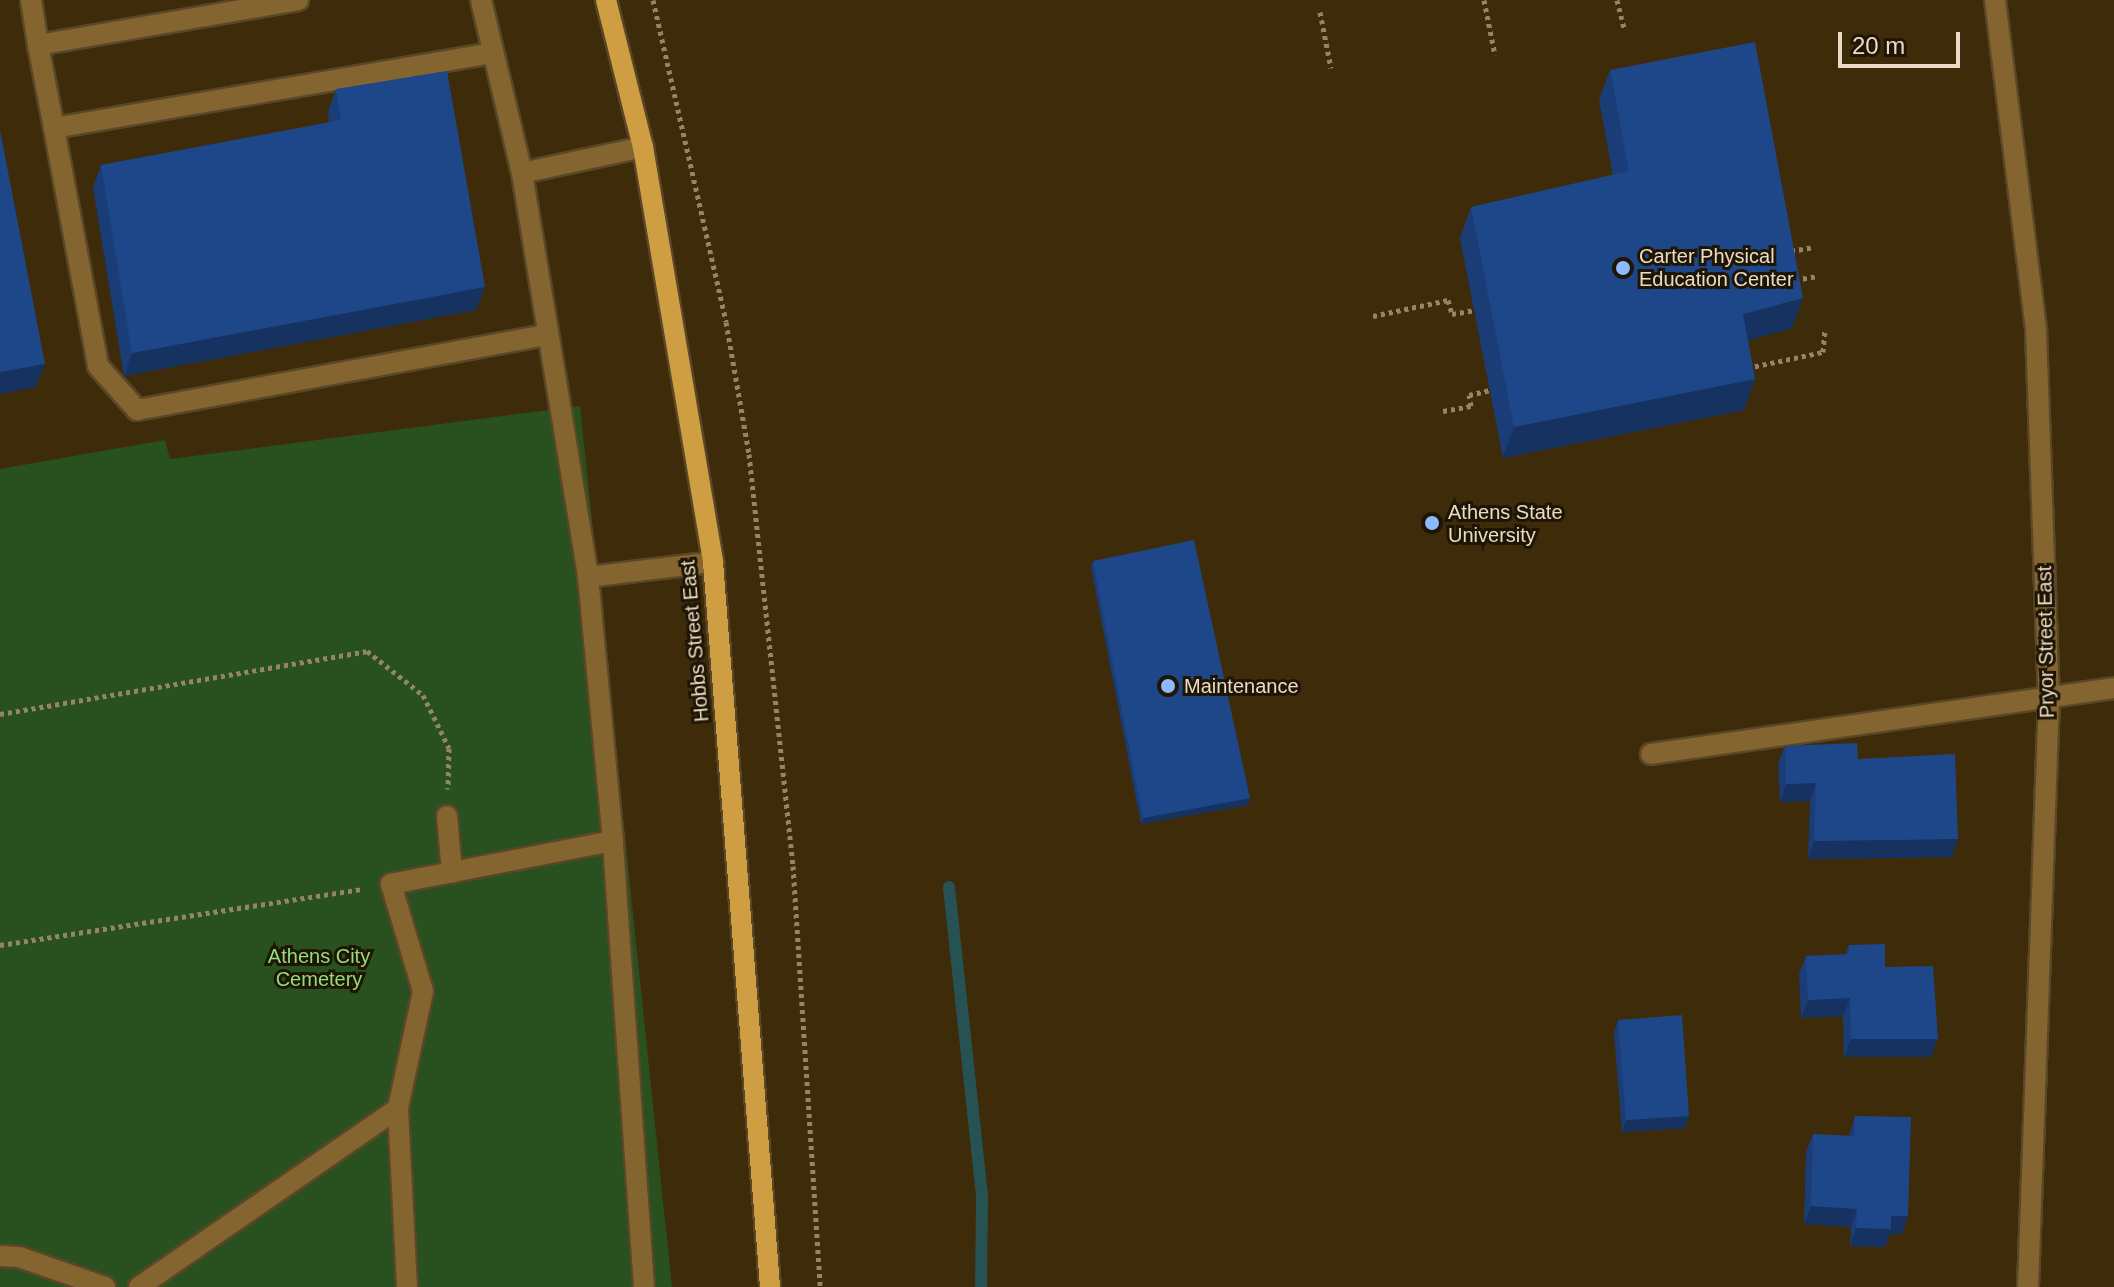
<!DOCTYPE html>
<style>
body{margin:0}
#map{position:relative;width:2114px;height:1287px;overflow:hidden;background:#3d2b0a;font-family:Helvetica,sans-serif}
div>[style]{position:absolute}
.green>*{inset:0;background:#29511f}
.stream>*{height:12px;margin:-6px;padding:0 6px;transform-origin:6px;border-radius:6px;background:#275254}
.path>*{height:5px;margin-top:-2.5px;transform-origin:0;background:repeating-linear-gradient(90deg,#948468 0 4px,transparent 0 8px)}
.roads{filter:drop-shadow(2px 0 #594728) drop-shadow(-2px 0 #594728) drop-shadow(0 2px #594728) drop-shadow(0 -2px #594728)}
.minor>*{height:20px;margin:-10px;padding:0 10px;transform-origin:10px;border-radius:10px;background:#846530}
.major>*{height:20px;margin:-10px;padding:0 10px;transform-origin:10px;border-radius:10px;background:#cf9d42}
.wall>*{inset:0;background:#1a3d77}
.shaded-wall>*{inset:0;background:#153261}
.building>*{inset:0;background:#1e478a}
.dots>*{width:22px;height:22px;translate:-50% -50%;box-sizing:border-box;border:4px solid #1f1504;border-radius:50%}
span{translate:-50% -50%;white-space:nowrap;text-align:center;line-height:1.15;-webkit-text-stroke:6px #1f1504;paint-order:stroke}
.poi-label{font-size:20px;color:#e9dbc5}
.left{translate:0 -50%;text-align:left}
.street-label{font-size:20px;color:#e9dbc5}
.park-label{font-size:20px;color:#91dd7d}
.scale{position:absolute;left:1838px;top:32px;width:122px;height:36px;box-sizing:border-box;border:4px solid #e9dbc5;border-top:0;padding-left:10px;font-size:24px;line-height:28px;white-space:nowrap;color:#e9dbc5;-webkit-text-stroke:6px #1f1504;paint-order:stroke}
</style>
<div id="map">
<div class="green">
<div style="clip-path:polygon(580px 406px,672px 1287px,0 1287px,0 469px,165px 440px,170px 459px)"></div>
</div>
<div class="stream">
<div style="left:949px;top:887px;width:312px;rotate:83.9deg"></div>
<div style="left:982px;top:1197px;width:90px;rotate:90.6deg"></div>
</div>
<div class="path">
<div style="left:653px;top:0;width:330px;rotate:77.2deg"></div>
<div style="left:726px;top:322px;width:134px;rotate:80.1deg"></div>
<div style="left:749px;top:454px;width:414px;rotate:83.9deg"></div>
<div style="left:793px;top:866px;width:422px;rotate:86.3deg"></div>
<div style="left:1484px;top:0;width:56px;rotate:78.7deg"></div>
<div style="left:1617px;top:0;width:30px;rotate:76deg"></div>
<div style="left:1320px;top:12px;width:57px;rotate:78.9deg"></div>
<div style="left:1791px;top:251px;width:22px;rotate:-10deg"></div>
<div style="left:1795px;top:280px;width:23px;rotate:-10deg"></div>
<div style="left:1373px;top:316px;width:77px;rotate:-12deg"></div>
<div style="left:1448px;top:300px;width:15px;rotate:74deg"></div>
<div style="left:1452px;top:314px;width:22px;rotate:-10deg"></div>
<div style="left:1747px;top:368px;width:78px;rotate:-11.9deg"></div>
<div style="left:1823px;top:352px;width:21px;rotate:-85deg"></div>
<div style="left:1443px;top:411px;width:28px;rotate:-10deg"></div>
<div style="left:1471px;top:406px;width:11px;rotate:-100deg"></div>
<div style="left:1469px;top:395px;width:22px;rotate:-13deg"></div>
<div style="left:0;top:714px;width:372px;rotate:-9.7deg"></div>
<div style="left:367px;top:651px;width:71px;rotate:38.2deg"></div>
<div style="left:423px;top:695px;width:59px;rotate:63.9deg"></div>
<div style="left:449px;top:748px;width:41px;rotate:91.4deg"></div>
<div style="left:0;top:945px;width:367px;rotate:-8.8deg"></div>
</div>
<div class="roads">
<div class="minor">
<div style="left:31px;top:0;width:46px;rotate:81.2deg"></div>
<div style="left:38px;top:45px;width:264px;rotate:-9.8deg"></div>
<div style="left:481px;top:0;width:178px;rotate:76.7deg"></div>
<div style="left:522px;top:173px;width:124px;rotate:-12.1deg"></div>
<div style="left:1995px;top:0;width:333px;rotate:82.9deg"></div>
<div style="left:2036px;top:330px;width:368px;rotate:88deg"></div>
<div style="left:2049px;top:698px;width:589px;rotate:92.04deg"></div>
<div style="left:38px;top:45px;width:85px;rotate:79.1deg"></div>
<div style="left:54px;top:128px;width:444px;rotate:-9.7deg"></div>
<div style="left:54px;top:128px;width:242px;rotate:79.5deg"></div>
<div style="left:98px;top:366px;width:59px;rotate:48.4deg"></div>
<div style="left:137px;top:410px;width:415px;rotate:-10.4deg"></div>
<div style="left:522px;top:173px;width:409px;rotate:80.7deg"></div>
<div style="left:1651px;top:754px;width:468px;rotate:-8.1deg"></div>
<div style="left:447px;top:816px;width:57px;rotate:85deg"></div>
<div style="left:0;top:1256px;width:19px;rotate:3deg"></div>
<div style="left:19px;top:1257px;width:91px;rotate:19.2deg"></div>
<div style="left:139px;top:1287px;width:315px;rotate:-34.6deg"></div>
<div style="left:407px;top:1287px;width:179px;rotate:-92.9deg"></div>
<div style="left:398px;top:1108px;width:120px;rotate:-77.9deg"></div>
<div style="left:423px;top:991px;width:112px;rotate:-106.7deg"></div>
<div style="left:391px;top:884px;width:226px;rotate:-11deg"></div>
<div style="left:644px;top:1287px;width:447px;rotate:-94deg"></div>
<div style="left:613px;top:841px;width:265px;rotate:-95.4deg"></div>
<div style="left:588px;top:577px;width:126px;rotate:-6.8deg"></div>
</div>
<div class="major">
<div style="left:606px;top:0;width:152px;rotate:75.9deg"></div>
<div style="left:643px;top:147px;width:421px;rotate:80.4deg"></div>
<div style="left:713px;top:562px;width:727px;rotate:85.5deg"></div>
</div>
</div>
<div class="wall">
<div style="clip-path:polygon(1610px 70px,1792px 328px,1748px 340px,1755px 379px,1744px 410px,1503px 458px,1460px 238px,1471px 207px,1613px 175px,1599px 100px)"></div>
<div style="clip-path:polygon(336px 89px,476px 310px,124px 376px,93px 188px,101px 165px,329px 123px,328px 112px)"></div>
<div style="clip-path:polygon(1093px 561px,1250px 798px,1248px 805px,1141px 824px,1091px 567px)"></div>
<div style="clip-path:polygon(1785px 746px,1858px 759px,1952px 857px,1808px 859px,1810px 801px,1780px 802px,1778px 764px)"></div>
<div style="clip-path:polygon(1849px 945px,1885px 967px,1931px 1057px,1844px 1057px,1843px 1016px,1801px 1018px,1799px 974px,1806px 956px,1845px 955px)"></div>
<div style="clip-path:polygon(1618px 1020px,1689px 1116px,1685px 1128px,1622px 1132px,1614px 1032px)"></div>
<div style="clip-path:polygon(1855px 1116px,1902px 1234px,1890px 1234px,1885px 1247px,1850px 1246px,1851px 1227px,1804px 1224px,1806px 1152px,1813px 1134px,1849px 1136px)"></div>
</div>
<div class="shaded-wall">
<div style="clip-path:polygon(485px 287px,476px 310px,124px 376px,132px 353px)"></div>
<div style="clip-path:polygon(1803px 298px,1792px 328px,1732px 345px,1743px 314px)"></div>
<div style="clip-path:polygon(45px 364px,36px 387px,0 394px,0 372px)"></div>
<div style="clip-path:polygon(1755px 379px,1744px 410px,1503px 458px,1514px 427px)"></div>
<div style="clip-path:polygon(1816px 783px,1810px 801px,1780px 802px,1786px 784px)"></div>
<div style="clip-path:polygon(1250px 798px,1248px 805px,1141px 824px,1143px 818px)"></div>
<div style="clip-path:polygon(1958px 839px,1952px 857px,1808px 859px,1814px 841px)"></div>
<div style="clip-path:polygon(1850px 998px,1843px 1016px,1801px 1018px,1808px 1000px)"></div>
<div style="clip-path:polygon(1851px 1039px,1938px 1039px,1931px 1057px,1844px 1057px)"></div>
<div style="clip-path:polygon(1689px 1116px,1685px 1128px,1622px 1132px,1626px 1120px)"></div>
<div style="clip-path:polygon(1811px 1206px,1857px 1209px,1851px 1227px,1804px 1224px)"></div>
<div style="clip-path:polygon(1891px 1216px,1908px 1216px,1902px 1234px,1890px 1234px,1885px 1247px,1850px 1246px,1856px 1228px)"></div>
</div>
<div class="building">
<div style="clip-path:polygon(1755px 42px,1803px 298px,1743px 314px,1755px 379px,1514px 427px,1471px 207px,1629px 171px,1610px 70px)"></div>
<div style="clip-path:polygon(447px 71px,485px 287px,132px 353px,101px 165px,341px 120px,336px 89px)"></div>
<div style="clip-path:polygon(0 130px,45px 364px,0 372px)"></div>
<div style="clip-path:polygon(1194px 540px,1250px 798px,1143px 818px,1093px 561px)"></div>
<div style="clip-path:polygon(1857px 743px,1858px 759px,1955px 754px,1958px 839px,1814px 841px,1816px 783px,1786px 784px,1785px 746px)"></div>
<div style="clip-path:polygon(1885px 944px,1885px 967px,1933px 966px,1938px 1039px,1851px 1039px,1850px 998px,1808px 1000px,1806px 956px,1849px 954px,1849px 945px)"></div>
<div style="clip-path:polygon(1682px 1015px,1689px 1116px,1626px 1120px,1618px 1020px)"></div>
<div style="clip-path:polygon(1855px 1116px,1911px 1117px,1908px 1216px,1891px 1216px,1891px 1229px,1856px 1228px,1857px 1209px,1811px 1206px,1813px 1134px,1854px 1136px)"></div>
</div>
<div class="dots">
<div style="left:1623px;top:268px;background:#8eb9fc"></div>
<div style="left:1432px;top:523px;background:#8eb9fc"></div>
<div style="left:1168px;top:686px;background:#8eb9fc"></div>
</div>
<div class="poi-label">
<span class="left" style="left:1639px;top:268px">Carter Physical<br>Education Center</span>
<span class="left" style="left:1448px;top:524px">Athens State<br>University</span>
<span class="left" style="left:1184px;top:686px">Maintenance</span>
</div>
<div class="street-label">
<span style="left:695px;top:641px;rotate:-95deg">Hobbs Street East</span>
<span style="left:2046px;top:642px;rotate:-91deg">Pryor Street East</span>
</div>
<div class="park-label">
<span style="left:319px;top:968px">Athens City<br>Cemetery</span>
</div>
<div class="scale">20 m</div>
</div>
